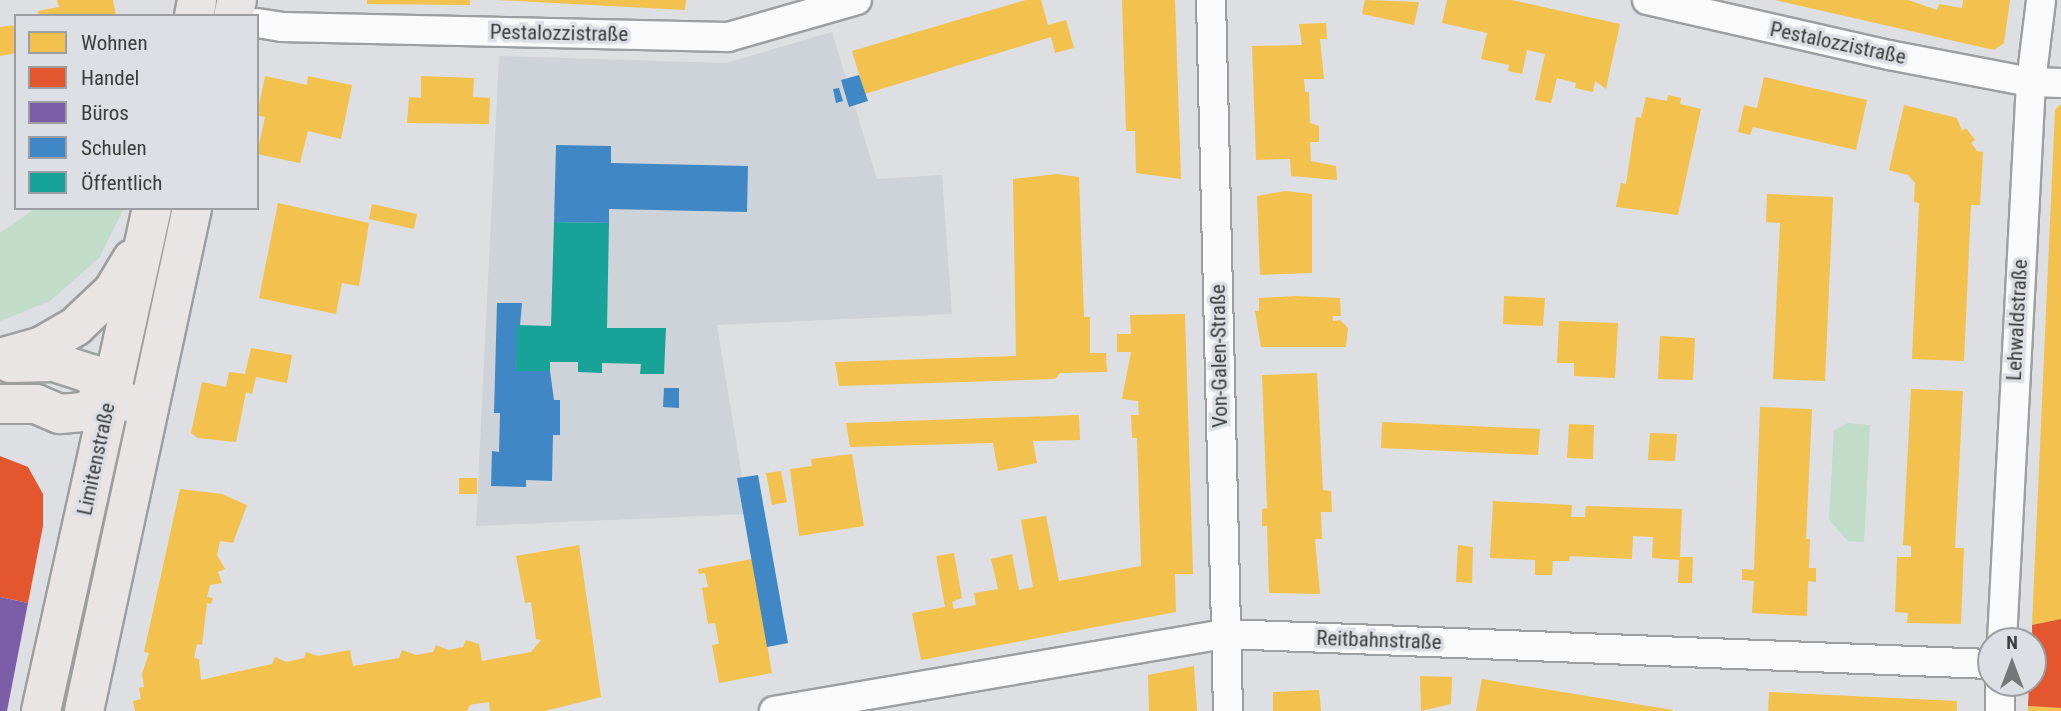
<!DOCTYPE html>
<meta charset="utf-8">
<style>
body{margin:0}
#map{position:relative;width:2061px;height:711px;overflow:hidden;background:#dddfe2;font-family:"Roboto Condensed",sans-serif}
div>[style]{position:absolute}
.built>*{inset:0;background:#ced2d9}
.green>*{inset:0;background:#c1dcc8}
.homes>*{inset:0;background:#f2c14e}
.shops>*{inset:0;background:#e4572e}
.offices>*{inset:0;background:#7b5ea7}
.schools>*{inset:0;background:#3f88c5}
.public>*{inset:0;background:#17a398}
.roads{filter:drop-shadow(2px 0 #9c9e9f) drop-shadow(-2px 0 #9c9e9f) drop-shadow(0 2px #9c9e9f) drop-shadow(0 -2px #9c9e9f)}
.minor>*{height:28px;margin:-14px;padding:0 14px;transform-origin:14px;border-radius:14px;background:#fafafb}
.primary>*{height:38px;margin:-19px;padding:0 19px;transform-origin:19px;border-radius:19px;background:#eae5e5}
span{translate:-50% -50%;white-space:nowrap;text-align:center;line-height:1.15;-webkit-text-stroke:7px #dcdfe3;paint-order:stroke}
.street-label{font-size:21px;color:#3c3d3f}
.legend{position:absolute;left:14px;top:14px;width:245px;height:196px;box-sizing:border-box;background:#dcdfe3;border:2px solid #9c9ea1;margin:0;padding:9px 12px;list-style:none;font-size:21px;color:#3c3d3f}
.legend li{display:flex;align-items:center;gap:14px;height:35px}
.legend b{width:35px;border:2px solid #9c9ea1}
.north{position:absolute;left:1977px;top:627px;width:70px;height:70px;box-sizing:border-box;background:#dcdfe3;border:2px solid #9c9ea1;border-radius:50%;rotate:0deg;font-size:19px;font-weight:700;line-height:28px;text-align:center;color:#3c3d3f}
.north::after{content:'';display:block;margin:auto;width:24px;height:32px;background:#747678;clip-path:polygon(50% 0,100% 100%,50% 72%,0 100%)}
</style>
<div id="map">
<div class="built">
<div style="clip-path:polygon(832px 32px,877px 179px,942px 175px,952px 314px,717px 325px,748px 514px,476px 526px,499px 56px,726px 63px)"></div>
</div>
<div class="green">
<div style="clip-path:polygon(36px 208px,124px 208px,99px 258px,50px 301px,0 321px,0 233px)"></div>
<div style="clip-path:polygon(1848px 423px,1870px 425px,1864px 542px,1848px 541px,1829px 520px,1834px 430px)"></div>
</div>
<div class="homes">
<div style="clip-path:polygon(57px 0,113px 0,116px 16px,39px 16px,38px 11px,59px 7px)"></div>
<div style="clip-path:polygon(367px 0,470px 0,470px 5px,367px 4px)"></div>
<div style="clip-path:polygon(497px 0,686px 0,685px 10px)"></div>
<div style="clip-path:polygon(1026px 0,1041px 0,1048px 25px,1066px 20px,1074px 48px,1055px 53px,1051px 37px,865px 94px,852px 51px)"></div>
<div style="clip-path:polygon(1122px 0,1175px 0,1181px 179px,1136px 173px,1135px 131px,1126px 131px)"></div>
<div style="clip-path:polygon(1365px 0,1419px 2px,1414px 25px,1362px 14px)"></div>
<div style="clip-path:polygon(1447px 0,1511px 0,1620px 24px,1606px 89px,1595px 81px,1593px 92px,1575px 88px,1576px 83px,1557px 78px,1551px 103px,1535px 100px,1545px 54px,1527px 50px,1522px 74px,1508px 71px,1509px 65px,1481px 59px,1487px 33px,1442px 23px)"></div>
<div style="clip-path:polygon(1775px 0,1908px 0,1937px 10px,1939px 4px,1962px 8px,1963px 0,2010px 0,2004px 43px,1994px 50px)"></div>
<div style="clip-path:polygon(1326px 23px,1327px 39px,1320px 39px,1324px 79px,1304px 79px,1305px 92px,1309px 92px,1310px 123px,1319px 126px,1319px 142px,1310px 142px,1311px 161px,1336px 166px,1337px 180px,1291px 176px,1290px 159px,1256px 160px,1252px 46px,1302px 45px,1299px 24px)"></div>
<div style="clip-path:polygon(16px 25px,16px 53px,0 56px,0 27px)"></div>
<div style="clip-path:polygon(265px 76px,307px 85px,308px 76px,352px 85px,341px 139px,308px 131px,300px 163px,257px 154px,265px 117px,257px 115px)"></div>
<div style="clip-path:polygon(421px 76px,474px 78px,473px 97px,490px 98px,489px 124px,407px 123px,409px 97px,421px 98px)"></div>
<div style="clip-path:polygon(1764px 77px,1867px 100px,1856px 150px,1753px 127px,1750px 135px,1738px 132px,1744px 105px,1757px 108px)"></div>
<div style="clip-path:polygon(1668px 95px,1681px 98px,1680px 104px,1701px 109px,1678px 215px,1616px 207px,1621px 183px,1626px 184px,1636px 117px,1641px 118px,1646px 97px,1667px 101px)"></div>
<div style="clip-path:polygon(2061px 104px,2061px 619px,2032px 625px,2055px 110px)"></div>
<div style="clip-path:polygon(1904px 105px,1957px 118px,1962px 131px,1966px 128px,1975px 140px,1971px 143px,1977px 151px,1983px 152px,1980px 205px,1971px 205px,1964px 361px,1912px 359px,1919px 203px,1914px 202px,1915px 183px,1908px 175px,1889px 170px)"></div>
<div style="clip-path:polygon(1057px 174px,1079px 177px,1084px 317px,1090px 317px,1090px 353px,1106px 353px,1107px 372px,1060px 373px,1055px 379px,839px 386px,835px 362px,1016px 356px,1013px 179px)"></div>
<div style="clip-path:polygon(1285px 191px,1312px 194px,1312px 273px,1260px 275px,1257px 196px)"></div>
<div style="clip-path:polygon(1767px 194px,1833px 197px,1825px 381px,1773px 379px,1780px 223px,1766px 222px)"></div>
<div style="clip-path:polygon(278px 203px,369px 223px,359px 286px,342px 283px,336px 314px,259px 298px)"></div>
<div style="clip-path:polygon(372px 204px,417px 214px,414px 229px,369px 219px)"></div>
<div style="clip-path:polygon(1295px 296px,1340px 298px,1341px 316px,1333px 316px,1333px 321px,1340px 320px,1348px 328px,1346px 347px,1261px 347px,1255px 311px,1259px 311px,1259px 298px)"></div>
<div style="clip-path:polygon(1504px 296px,1545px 298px,1543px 326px,1503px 324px)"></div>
<div style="clip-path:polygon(1185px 314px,1193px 574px,1175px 574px,1176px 612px,921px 660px,912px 613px,945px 607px,936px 556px,954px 553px,962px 598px,952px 602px,954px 609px,976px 605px,974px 593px,998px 589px,991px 559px,1012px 554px,1019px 590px,1033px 587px,1021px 520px,1046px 516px,1059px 581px,1141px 566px,1137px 438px,1132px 438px,1131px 415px,1139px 415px,1138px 401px,1122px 399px,1131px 352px,1117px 352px,1117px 334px,1131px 334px,1130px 315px)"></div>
<div style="clip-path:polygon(1559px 321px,1618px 323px,1615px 378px,1574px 376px,1574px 363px,1557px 363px)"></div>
<div style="clip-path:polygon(1660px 336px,1695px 338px,1693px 380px,1658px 379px)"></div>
<div style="clip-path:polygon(251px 348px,292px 355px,287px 383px,256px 377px,252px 394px,246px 392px,236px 442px,198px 438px,191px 433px,202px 382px,226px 387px,229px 372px,245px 374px)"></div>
<div style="clip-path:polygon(1317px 373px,1323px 490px,1331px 491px,1332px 512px,1321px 512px,1322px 539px,1315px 539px,1320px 594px,1269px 593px,1267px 526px,1262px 526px,1262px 509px,1267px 508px,1262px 375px)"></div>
<div style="clip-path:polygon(1911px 389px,1963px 391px,1955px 548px,1964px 548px,1961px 624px,1907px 623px,1908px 613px,1895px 612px,1897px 557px,1911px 557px,1911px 546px,1903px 545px)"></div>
<div style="clip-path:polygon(1760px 407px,1812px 409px,1806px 539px,1810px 539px,1809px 568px,1816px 568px,1816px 582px,1808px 581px,1807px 616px,1752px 613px,1754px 581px,1742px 580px,1742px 569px,1754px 570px)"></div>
<div style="clip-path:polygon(1079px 415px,1080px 440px,1033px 441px,1037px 463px,998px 471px,993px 443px,850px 447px,846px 423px)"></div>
<div style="clip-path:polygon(1382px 422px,1540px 429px,1538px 455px,1381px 448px)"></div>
<div style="clip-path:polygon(1569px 424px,1594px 425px,1593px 459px,1567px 458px)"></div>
<div style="clip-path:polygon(1650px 433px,1677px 434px,1675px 461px,1648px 460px)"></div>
<div style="clip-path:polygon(852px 454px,864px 526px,799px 536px,790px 469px,812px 466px,811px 459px)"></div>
<div style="clip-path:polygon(781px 471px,787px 502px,772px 505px,766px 473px)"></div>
<div style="clip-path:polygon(459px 478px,477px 478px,477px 494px,459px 494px)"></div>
<div style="clip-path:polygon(180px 489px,222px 494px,247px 505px,233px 543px,220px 541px,217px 555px,225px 569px,218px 572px,222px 583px,210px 585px,207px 597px,213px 598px,211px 604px,207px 603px,202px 645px,197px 644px,194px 658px,199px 659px,201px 680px,272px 664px,275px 657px,286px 662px,304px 658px,306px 652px,318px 656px,350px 650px,353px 666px,399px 658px,402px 650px,416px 655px,433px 652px,436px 645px,448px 650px,463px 647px,466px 640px,479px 644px,482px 661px,531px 652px,541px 640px,536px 639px,531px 602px,525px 603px,516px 556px,579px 545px,601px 697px,545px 711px,490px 711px,489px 702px,470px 705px,467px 711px,135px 711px,133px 701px,141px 699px,139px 688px,144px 687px,142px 674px,149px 653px,144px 652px)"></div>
<div style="clip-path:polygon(1493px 501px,1572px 505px,1571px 517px,1585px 517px,1586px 506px,1682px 509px,1680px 557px,1693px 557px,1692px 583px,1678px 583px,1679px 560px,1652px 558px,1653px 537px,1633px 536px,1632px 559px,1570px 556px,1569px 561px,1553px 561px,1552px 575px,1535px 575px,1535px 560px,1490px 558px)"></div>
<div style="clip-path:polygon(1458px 545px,1473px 547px,1472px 583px,1456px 582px)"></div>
<div style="clip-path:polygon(752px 559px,772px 673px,719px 683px,712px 645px,719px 644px,715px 623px,708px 624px,702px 588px,708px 587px,705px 573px,699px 574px,698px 569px)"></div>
<div style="clip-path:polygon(1194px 666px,1197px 711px,1149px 711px,1148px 675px)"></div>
<div style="clip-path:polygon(1420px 676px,1452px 677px,1451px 704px,1421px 711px)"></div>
<div style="clip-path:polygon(1482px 679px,1673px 710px,1672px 711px,1476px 711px)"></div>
<div style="clip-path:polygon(1319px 690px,1321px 711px,1273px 711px,1273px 692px)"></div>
<div style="clip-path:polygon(1769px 692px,1957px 701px,1957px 711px,1768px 711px)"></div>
<div style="clip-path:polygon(2028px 706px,2061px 708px,2061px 711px,2028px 711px)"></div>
</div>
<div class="shops">
<div style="clip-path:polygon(0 456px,28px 467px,43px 494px,43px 526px,28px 603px,0 597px)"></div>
<div style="clip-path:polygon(2061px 619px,2061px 708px,2028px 706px,2029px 683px,2033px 683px,2032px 625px)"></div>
</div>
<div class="offices">
<div style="clip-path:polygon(0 597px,28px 603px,7px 711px,0 711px)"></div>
</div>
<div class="schools">
<div style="clip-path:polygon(859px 75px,868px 101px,849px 107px,841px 80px)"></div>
<div style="clip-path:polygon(839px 88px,843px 101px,836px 103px,833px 89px)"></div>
<div style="clip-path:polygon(556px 145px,611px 146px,611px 163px,748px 166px,747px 212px,609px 209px,609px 223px,554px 222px)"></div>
<div style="clip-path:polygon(497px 303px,522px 303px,516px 371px,550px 371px,554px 400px,560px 400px,560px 435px,553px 435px,552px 481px,526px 480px,526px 487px,491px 486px,492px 451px,499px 452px,500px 413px,494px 413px)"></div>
<div style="clip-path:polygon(664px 388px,679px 388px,679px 408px,663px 407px)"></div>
<div style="clip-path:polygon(758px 475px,788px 643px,767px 647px,737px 478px)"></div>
</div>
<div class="public">
<div style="clip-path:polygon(554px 222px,609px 223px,607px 328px,666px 328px,664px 374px,640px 374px,641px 364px,602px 363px,602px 373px,578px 372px,578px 362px,550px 362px,550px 371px,516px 371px,517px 325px,551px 326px)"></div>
</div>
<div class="roads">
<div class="minor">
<div style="left:1211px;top:0;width:711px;rotate:88.63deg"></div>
<div style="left:1647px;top:0;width:248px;rotate:12.8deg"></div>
<div style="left:1889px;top:55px;width:145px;rotate:10.8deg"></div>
<div style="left:2031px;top:82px;width:30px;rotate:2deg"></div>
<div style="left:257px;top:23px;width:25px;rotate:9deg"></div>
<div style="left:282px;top:27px;width:446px;rotate:1.3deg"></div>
<div style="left:728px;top:37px;width:134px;rotate:-16deg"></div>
<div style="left:2002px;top:641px;width:560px;rotate:-87.03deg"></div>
<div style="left:2031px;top:82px;width:83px;rotate:-83deg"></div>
<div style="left:774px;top:711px;width:459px;rotate:-9.7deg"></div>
<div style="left:1226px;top:634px;width:766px;rotate:2.25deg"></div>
<div style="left:2000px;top:711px;width:28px;rotate:-90deg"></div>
</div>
<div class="primary">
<div style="left:194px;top:16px;width:16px;rotate:-79deg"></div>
<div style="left:233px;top:16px;width:16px;rotate:-76deg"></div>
<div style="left:0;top:358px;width:44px;rotate:-15.9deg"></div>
<div style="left:42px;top:346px;width:39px;rotate:-30deg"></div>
<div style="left:76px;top:326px;width:51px;rotate:-43.4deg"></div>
<div style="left:113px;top:291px;width:37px;rotate:-59deg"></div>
<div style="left:10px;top:363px;width:44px;rotate:-1.3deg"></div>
<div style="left:54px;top:362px;width:39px;rotate:18deg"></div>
<div style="left:91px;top:374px;width:30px;rotate:56deg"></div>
<div style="left:0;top:404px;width:36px"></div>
<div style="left:36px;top:404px;width:26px;rotate:23deg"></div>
<div style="left:60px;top:414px;width:23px;rotate:-5deg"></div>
<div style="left:83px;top:412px;width:28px;rotate:-27deg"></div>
<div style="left:108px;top:399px;width:18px;rotate:9deg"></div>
<div style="left:41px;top:711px;width:515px;rotate:-77.56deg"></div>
<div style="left:84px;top:711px;width:514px;rotate:-77.88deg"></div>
</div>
</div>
<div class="street-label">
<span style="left:559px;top:33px;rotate:1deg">Pestalozzistraße</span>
<span style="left:1838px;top:43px;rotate:12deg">Pestalozzistraße</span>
<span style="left:2017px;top:320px;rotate:-87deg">Lehwaldstraße</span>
<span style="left:1219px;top:356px;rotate:-91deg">Von-Galen-Straße</span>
<span style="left:96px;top:459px;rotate:-78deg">Limitenstraße</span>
<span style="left:1379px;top:640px;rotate:2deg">Reitbahnstraße</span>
</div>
<ul class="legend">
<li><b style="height:19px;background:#f2c14e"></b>Wohnen</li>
<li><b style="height:19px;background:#e4572e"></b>Handel</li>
<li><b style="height:19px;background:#7b5ea7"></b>Büros</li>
<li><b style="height:19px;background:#3f88c5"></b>Schulen</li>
<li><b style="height:19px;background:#17a398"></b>Öffentlich</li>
</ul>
<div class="north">N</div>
</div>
